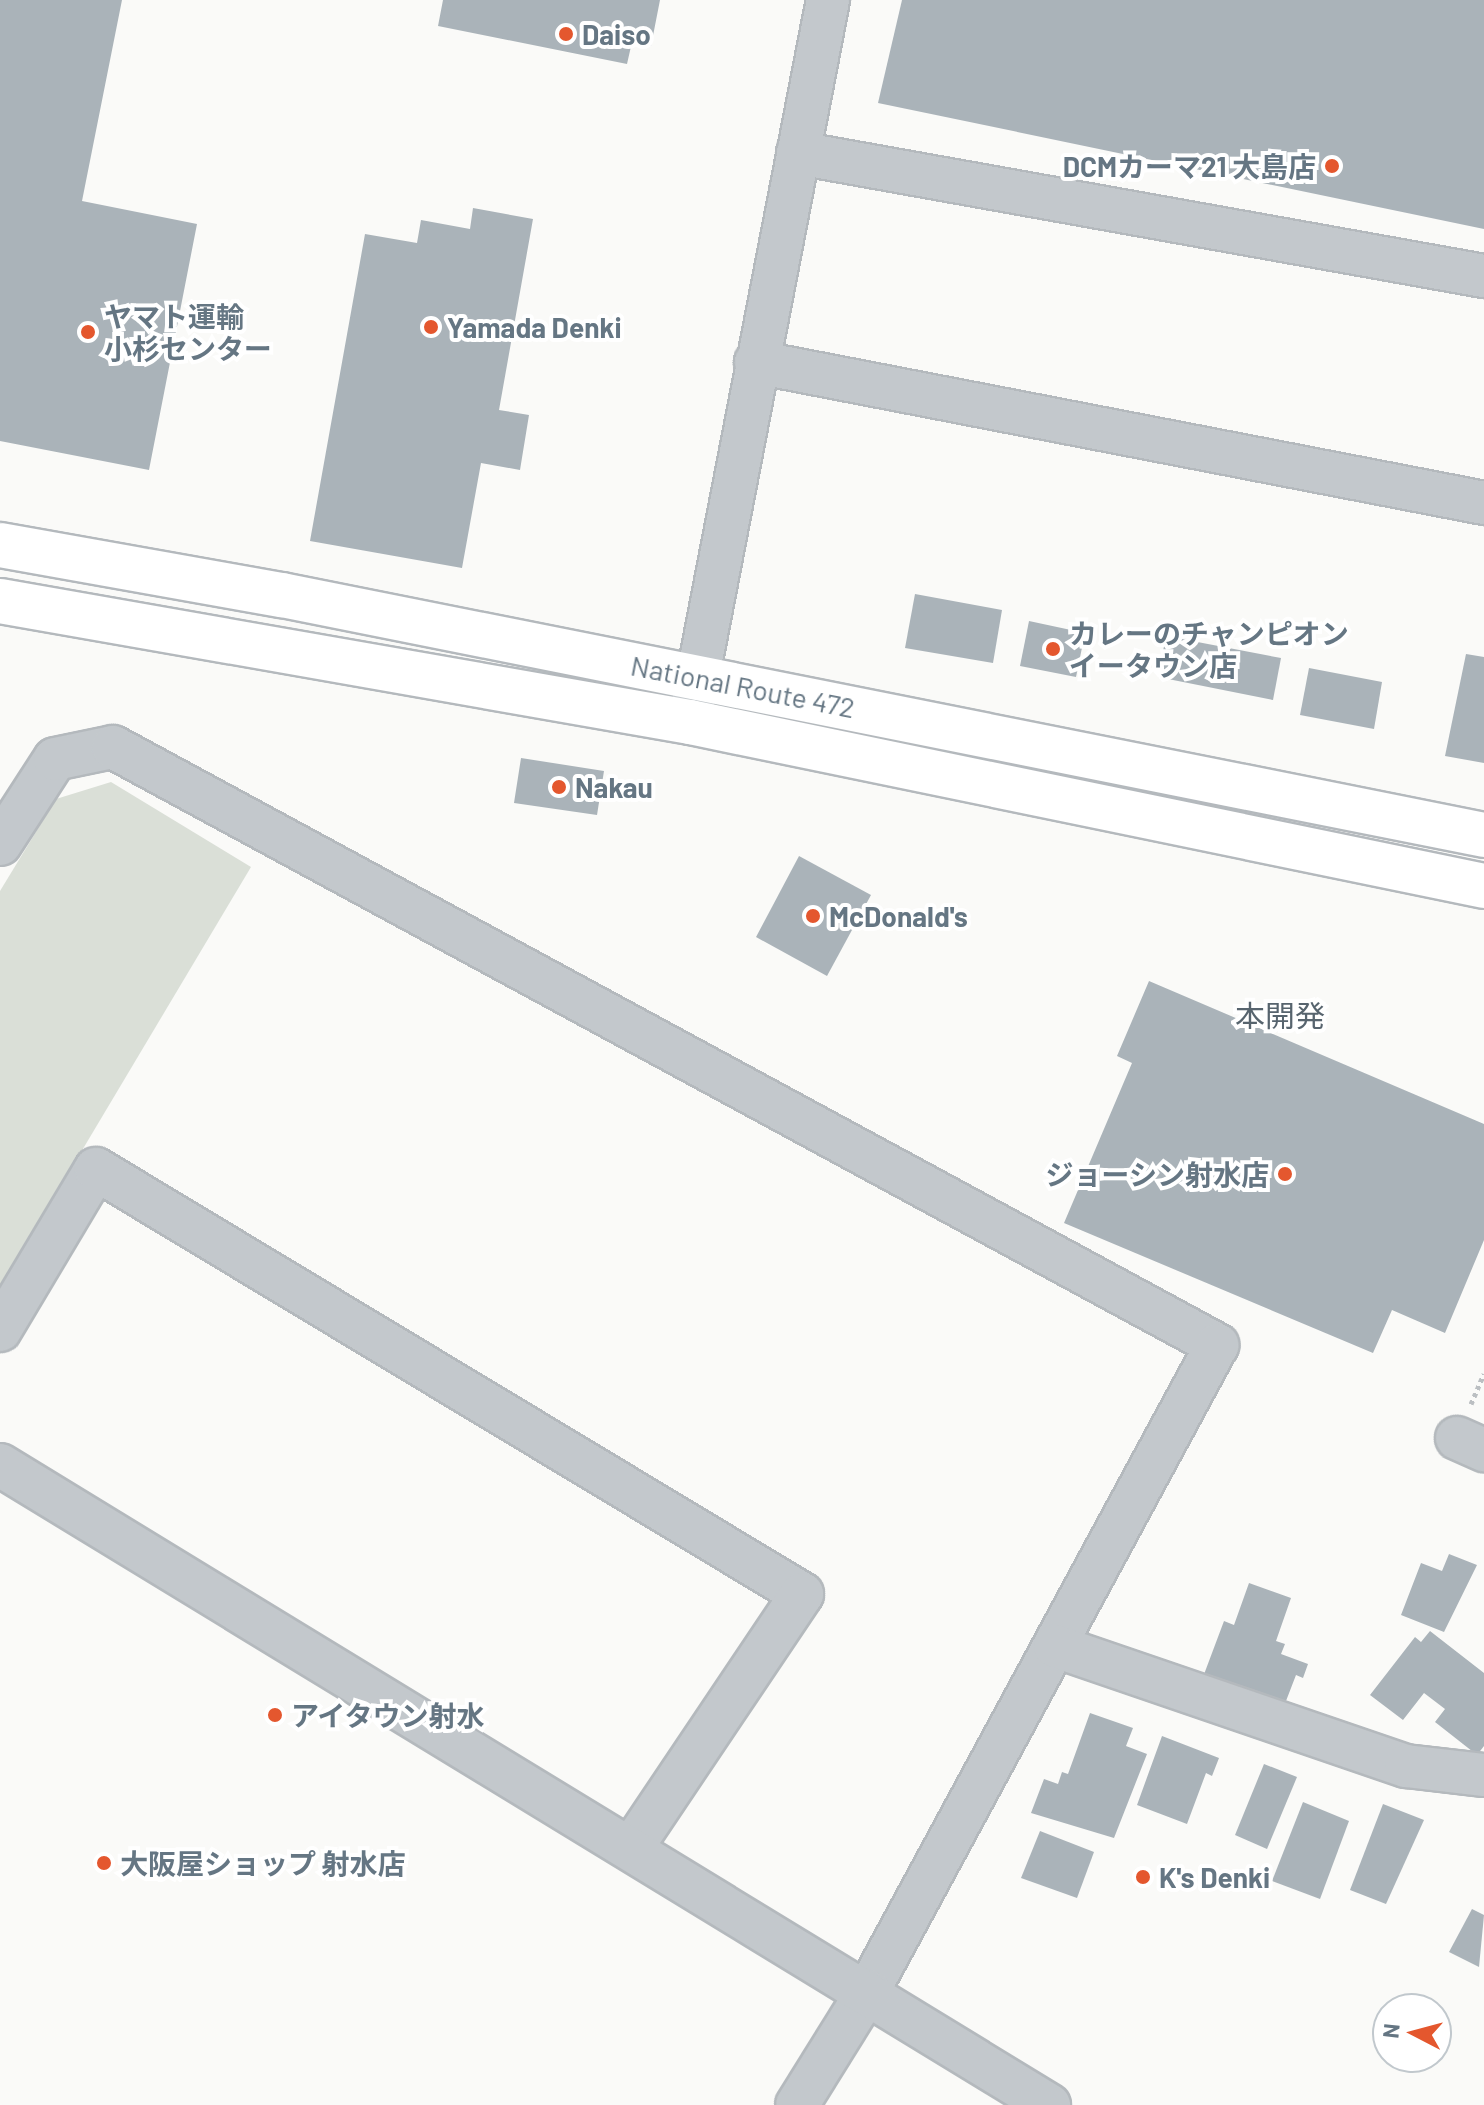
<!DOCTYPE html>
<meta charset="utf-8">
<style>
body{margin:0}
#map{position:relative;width:1484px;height:2105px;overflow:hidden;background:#fafaf8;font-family:Barlow,"Noto Sans JP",sans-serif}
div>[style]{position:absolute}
.green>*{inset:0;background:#dadfd7}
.building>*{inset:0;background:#aab3b9}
.path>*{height:5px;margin-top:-2.5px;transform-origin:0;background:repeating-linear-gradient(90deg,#bbbfc2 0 4px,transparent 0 8px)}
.roads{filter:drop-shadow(2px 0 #b4b9bd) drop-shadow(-2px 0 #b4b9bd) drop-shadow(0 2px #b4b9bd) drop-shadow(0 -2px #b4b9bd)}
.minor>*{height:42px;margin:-21px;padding:0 21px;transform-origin:21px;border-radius:21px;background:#c3c8cc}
.highway>*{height:44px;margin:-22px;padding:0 22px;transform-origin:22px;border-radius:22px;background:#fff}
.dots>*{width:22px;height:22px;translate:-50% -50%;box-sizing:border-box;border:4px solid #fff;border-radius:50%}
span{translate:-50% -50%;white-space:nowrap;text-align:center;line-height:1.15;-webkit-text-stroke:8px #fff;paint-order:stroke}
.poi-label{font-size:28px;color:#657683;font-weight:700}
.left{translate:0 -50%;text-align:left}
.right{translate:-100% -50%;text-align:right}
.street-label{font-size:28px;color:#657683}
.neighbourhood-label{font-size:30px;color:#57646e}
.north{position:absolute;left:1372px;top:1993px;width:80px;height:80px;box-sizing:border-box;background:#fff;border:2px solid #c1c8cd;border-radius:50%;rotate:276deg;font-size:22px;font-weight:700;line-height:32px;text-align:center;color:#657683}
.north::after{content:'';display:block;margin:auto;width:28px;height:36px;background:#e4572e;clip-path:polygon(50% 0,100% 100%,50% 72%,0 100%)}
</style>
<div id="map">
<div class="green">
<div style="clip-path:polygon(111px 782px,251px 867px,0 1288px,0 891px,56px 799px)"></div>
</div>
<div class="building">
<div style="clip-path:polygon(0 0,122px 0,82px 201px,197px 224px,149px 470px,0 441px)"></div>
<div style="clip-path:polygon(443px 0,660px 0,651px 46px,632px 42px,627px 64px,438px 26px)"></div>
<div style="clip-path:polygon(902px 0,1484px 0,1484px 229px,878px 103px)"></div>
<div style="clip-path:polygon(473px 208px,533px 219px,499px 410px,529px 415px,520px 470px,481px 463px,462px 568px,310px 541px,365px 234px,417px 243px,421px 220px,470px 229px)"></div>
<div style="clip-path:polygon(915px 594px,1002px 610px,993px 663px,905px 648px)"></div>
<div style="clip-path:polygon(1029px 621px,1085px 633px,1076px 677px,1020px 666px)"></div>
<div style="clip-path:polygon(1166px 636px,1281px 658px,1273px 700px,1158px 677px)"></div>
<div style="clip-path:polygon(1466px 654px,1484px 657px,1484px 763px,1445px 756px)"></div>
<div style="clip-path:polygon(1309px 668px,1382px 682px,1374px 729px,1300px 715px)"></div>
<div style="clip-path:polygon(521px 758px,604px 771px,597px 815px,514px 803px)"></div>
<div style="clip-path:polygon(799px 856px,871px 895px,827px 976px,756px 937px)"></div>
<div style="clip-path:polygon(1149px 981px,1484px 1124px,1484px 1240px,1445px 1333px,1392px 1310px,1373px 1353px,1064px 1223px,1132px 1063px,1117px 1056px)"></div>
<div style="clip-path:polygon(1449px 1554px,1477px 1565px,1444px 1632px,1401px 1615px,1421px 1563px,1442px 1571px)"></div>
<div style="clip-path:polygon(1249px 1583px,1291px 1598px,1276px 1641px,1285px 1644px,1281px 1654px,1308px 1664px,1303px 1678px,1296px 1675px,1286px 1701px,1203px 1677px,1224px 1621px,1234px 1625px)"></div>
<div style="clip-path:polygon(1430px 1631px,1484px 1673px,1484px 1746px,1477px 1755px,1435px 1722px,1445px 1709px,1424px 1693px,1403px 1720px,1370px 1695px,1415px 1637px,1421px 1642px)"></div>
<div style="clip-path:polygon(1090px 1713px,1133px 1728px,1126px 1746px,1147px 1754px,1114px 1838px,1031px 1813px,1044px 1779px,1058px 1784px,1062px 1772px,1068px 1774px)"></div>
<div style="clip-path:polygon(1162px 1736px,1219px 1758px,1212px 1776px,1206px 1773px,1187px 1824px,1137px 1805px)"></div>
<div style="clip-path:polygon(1264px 1764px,1297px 1777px,1267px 1849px,1235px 1835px)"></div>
<div style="clip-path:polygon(1303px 1802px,1349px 1821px,1320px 1899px,1272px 1881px)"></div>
<div style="clip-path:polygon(1383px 1804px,1424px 1820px,1386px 1904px,1350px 1890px)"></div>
<div style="clip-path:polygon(1040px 1831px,1094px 1852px,1077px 1898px,1021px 1878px)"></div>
<div style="clip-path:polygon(1472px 1909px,1484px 1915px,1479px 1967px,1449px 1952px)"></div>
</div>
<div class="path">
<div style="left:1471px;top:1404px;width:33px;rotate:-67deg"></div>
</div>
<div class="roads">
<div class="minor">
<div style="left:798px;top:153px;width:697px;rotate:10.17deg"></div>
<div style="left:756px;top:362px;width:742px;rotate:10.96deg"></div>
<div style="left:691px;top:712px;width:725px;rotate:-79.11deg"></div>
<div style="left:0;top:844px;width:101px;rotate:-57.1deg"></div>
<div style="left:55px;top:759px;width:59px;rotate:-11.7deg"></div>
<div style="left:113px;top:747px;width:1256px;rotate:28.44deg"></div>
<div style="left:1217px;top:1345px;width:734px;rotate:118.38deg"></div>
<div style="left:868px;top:1991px;width:134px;rotate:121.9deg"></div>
<div style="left:0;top:1330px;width:187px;rotate:-59.2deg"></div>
<div style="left:96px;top:1169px;width:824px;rotate:31.05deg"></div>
<div style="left:802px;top:1594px;width:306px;rotate:123.9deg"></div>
<div style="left:1457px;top:1438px;width:30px;rotate:24deg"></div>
<div style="left:0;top:1465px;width:1229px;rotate:31.39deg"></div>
<div style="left:1055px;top:1646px;width:371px;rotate:18.9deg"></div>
<div style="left:1406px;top:1766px;width:79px;rotate:6.6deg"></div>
</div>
<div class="highway">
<div style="left:0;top:545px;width:286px;rotate:10.1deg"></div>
<div style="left:282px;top:595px;width:1226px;rotate:11.29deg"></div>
<div style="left:0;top:601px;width:701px;rotate:9.95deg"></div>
<div style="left:690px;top:722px;width:811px;rotate:11.67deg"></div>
</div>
</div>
<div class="dots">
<div style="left:566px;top:34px;background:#e4572e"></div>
<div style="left:1332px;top:166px;background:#e4572e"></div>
<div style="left:431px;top:327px;background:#e4572e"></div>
<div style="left:88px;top:332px;background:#e4572e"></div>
<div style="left:1053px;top:649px;background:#e4572e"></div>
<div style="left:559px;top:787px;background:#e4572e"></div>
<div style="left:813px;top:916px;background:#e4572e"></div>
<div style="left:1285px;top:1174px;background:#e4572e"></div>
<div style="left:275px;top:1715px;background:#e4572e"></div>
<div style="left:104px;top:1863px;background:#e4572e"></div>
<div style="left:1143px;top:1877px;background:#e4572e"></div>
</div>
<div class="poi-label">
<span class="left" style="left:582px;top:34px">Daiso</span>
<span class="right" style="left:1316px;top:166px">DCMカーマ21 大島店</span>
<span class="left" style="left:104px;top:332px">ヤマト運輸<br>小杉センター</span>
<span class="left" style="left:447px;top:327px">Yamada Denki</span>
<span class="left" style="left:1069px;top:649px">カレーのチャンピオン<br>イータウン店</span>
<span class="left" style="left:575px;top:787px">Nakau</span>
<span class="left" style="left:829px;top:916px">McDonald's</span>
<span class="right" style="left:1269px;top:1174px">ジョーシン射水店</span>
<span class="left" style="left:291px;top:1715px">アイタウン射水</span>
<span class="left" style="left:120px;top:1863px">大阪屋ショップ 射水店</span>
<span class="left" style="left:1159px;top:1877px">K's Denki</span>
</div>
<div class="street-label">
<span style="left:743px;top:686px;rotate:11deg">National Route 472</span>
</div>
<div class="neighbourhood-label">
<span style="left:1280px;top:1015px">本開発</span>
</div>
<div class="north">N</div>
</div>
